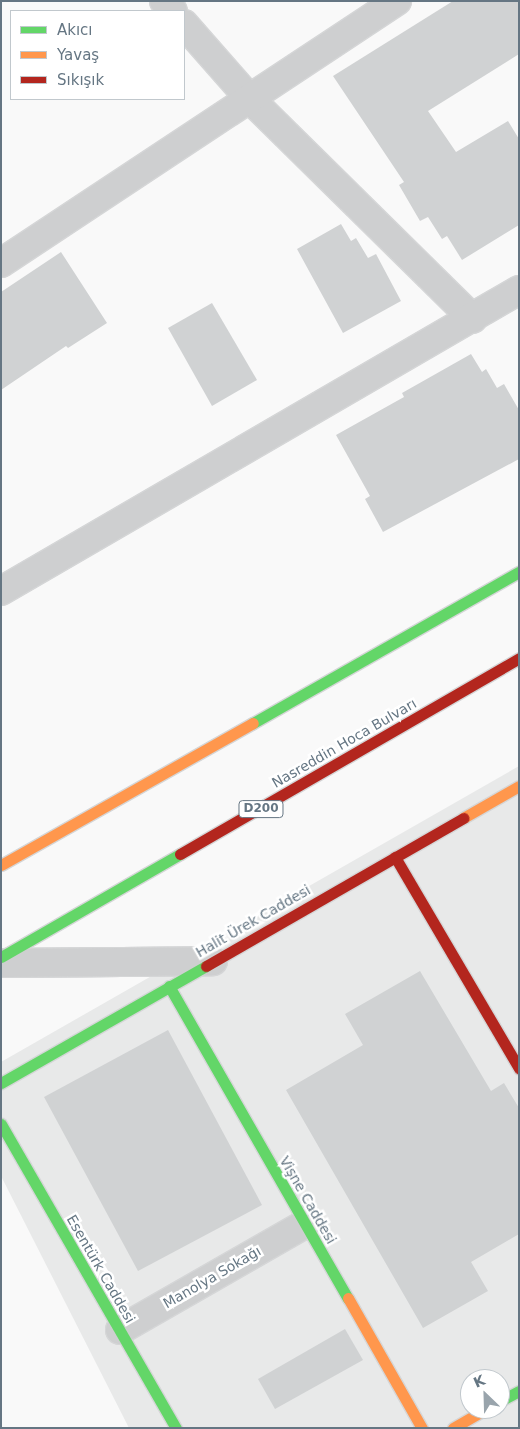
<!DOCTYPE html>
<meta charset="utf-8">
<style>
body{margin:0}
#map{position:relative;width:520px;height:1429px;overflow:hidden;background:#f9f9f9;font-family:"DejaVu Sans",sans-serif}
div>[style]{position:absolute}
.built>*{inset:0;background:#e8e9e9}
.building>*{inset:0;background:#d0d2d3}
.roads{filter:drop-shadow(1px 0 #d5d6d7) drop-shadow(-1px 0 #d5d6d7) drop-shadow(0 1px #d5d6d7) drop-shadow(0 -1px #d5d6d7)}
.street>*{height:28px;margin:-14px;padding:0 14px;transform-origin:14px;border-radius:14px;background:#cecfd0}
.fast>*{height:11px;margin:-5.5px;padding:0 5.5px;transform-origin:5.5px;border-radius:5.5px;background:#63d668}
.slow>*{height:11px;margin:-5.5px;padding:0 5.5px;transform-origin:5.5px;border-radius:5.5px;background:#ff974d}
.jam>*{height:11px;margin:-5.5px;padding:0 5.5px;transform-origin:5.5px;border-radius:5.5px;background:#b3261e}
span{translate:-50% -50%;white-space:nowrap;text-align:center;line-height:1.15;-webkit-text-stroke:5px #fff;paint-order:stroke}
.shield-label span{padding:1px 4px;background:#fff;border:1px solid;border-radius:4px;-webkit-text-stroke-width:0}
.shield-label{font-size:12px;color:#657683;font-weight:700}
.street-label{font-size:14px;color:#657683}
.frame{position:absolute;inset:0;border:2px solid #657683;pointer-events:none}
.legend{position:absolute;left:10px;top:10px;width:175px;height:90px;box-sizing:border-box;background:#fff;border:1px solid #c1c8cd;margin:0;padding:6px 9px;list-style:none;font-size:15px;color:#657683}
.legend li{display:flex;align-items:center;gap:10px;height:25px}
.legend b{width:25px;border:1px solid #c1c8cd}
.north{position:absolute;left:460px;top:1369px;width:50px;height:50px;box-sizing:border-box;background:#fff;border:1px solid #c1c8cd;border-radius:50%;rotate:336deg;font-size:14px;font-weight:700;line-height:20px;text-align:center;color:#657683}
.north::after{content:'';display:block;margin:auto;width:18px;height:22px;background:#99a4ac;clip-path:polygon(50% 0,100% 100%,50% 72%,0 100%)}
</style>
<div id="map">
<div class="built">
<div style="clip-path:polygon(evenodd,519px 766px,519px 1428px,129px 1428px,1px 1176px,1px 1062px,519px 766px,470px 1379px,500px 1379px,500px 1409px,470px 1409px,470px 1379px)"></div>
</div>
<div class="building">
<div style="clip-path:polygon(453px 1px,519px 1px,519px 54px,428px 111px,456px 152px,508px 121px,519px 139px,519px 225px,462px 260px,447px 236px,442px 239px,428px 217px,420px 221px,399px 185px,404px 182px,333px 76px)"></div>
<div style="clip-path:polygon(341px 224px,351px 241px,356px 238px,368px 258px,376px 254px,401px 301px,343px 333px,297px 249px)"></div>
<div style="clip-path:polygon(61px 252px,107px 323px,68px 348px,66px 346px,1px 390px,1px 292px)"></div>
<div style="clip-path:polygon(212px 303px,257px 380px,212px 406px,168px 328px)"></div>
<div style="clip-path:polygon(471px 354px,482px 372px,486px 369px,497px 388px,504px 384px,519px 410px,519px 459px,383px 532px,365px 499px,370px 496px,336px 435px,404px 397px,402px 393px)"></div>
<div style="clip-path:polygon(420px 971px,491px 1091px,504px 1083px,519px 1108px,519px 1234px,471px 1262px,488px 1291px,423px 1328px,286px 1090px,363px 1045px,345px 1014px)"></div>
<div style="clip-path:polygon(168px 1030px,262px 1205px,138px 1271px,44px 1097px)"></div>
<div style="clip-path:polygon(345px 1329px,363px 1360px,275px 1409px,258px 1379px)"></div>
</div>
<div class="roads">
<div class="street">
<div style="left:164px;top:1px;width:13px;rotate:48deg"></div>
<div style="left:184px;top:24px;width:100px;rotate:48.7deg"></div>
<div style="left:250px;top:99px;width:313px;rotate:44.6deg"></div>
<div style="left:1px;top:263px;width:475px;rotate:-33.5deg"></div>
<div style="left:1px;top:591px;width:599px;rotate:-30.16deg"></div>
<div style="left:1px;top:963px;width:212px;rotate:-0.5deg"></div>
<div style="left:120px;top:1330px;width:213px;rotate:-29.8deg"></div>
</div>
<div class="fast">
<div style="left:253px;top:723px;width:306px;rotate:-29.6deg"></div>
<div style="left:1px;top:957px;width:207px;rotate:-29.9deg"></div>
<div style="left:169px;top:986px;width:360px;rotate:60.2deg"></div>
<div style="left:1px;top:1083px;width:236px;rotate:-29.7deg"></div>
<div style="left:1px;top:1124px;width:351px;rotate:60.1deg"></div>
<div style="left:500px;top:1401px;width:21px;rotate:-28deg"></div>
</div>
<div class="slow">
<div style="left:463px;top:818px;width:64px;rotate:-29.7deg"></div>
<div style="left:1px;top:865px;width:289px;rotate:-29.4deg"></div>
<div style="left:348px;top:1298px;width:150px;rotate:60.4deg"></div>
<div style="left:453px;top:1428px;width:38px;rotate:-30deg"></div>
</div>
<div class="jam">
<div style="left:180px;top:854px;width:392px;rotate:-30deg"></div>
<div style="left:395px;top:857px;width:245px;rotate:59.6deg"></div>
<div style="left:206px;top:966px;width:297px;rotate:-29.9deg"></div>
</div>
</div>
<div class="shield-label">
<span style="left:261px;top:809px">D200</span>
</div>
<div class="street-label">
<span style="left:344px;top:743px;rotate:-30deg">Nasreddin Hoca Bulvarı</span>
<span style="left:253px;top:921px;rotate:-30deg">Halit Ürek Caddesi</span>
<span style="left:308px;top:1200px;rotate:60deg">Vişne Caddesi</span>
<span style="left:101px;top:1269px;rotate:60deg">Esentürk Caddesi</span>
<span style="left:212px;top:1277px;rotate:-30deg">Manolya Sokağı</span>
</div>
<div class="frame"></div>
<ul class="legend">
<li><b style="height:6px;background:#63d668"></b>Akıcı</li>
<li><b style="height:6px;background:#ff974d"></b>Yavaş</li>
<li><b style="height:6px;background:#b3261e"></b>Sıkışık</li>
</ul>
<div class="north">K</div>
</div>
